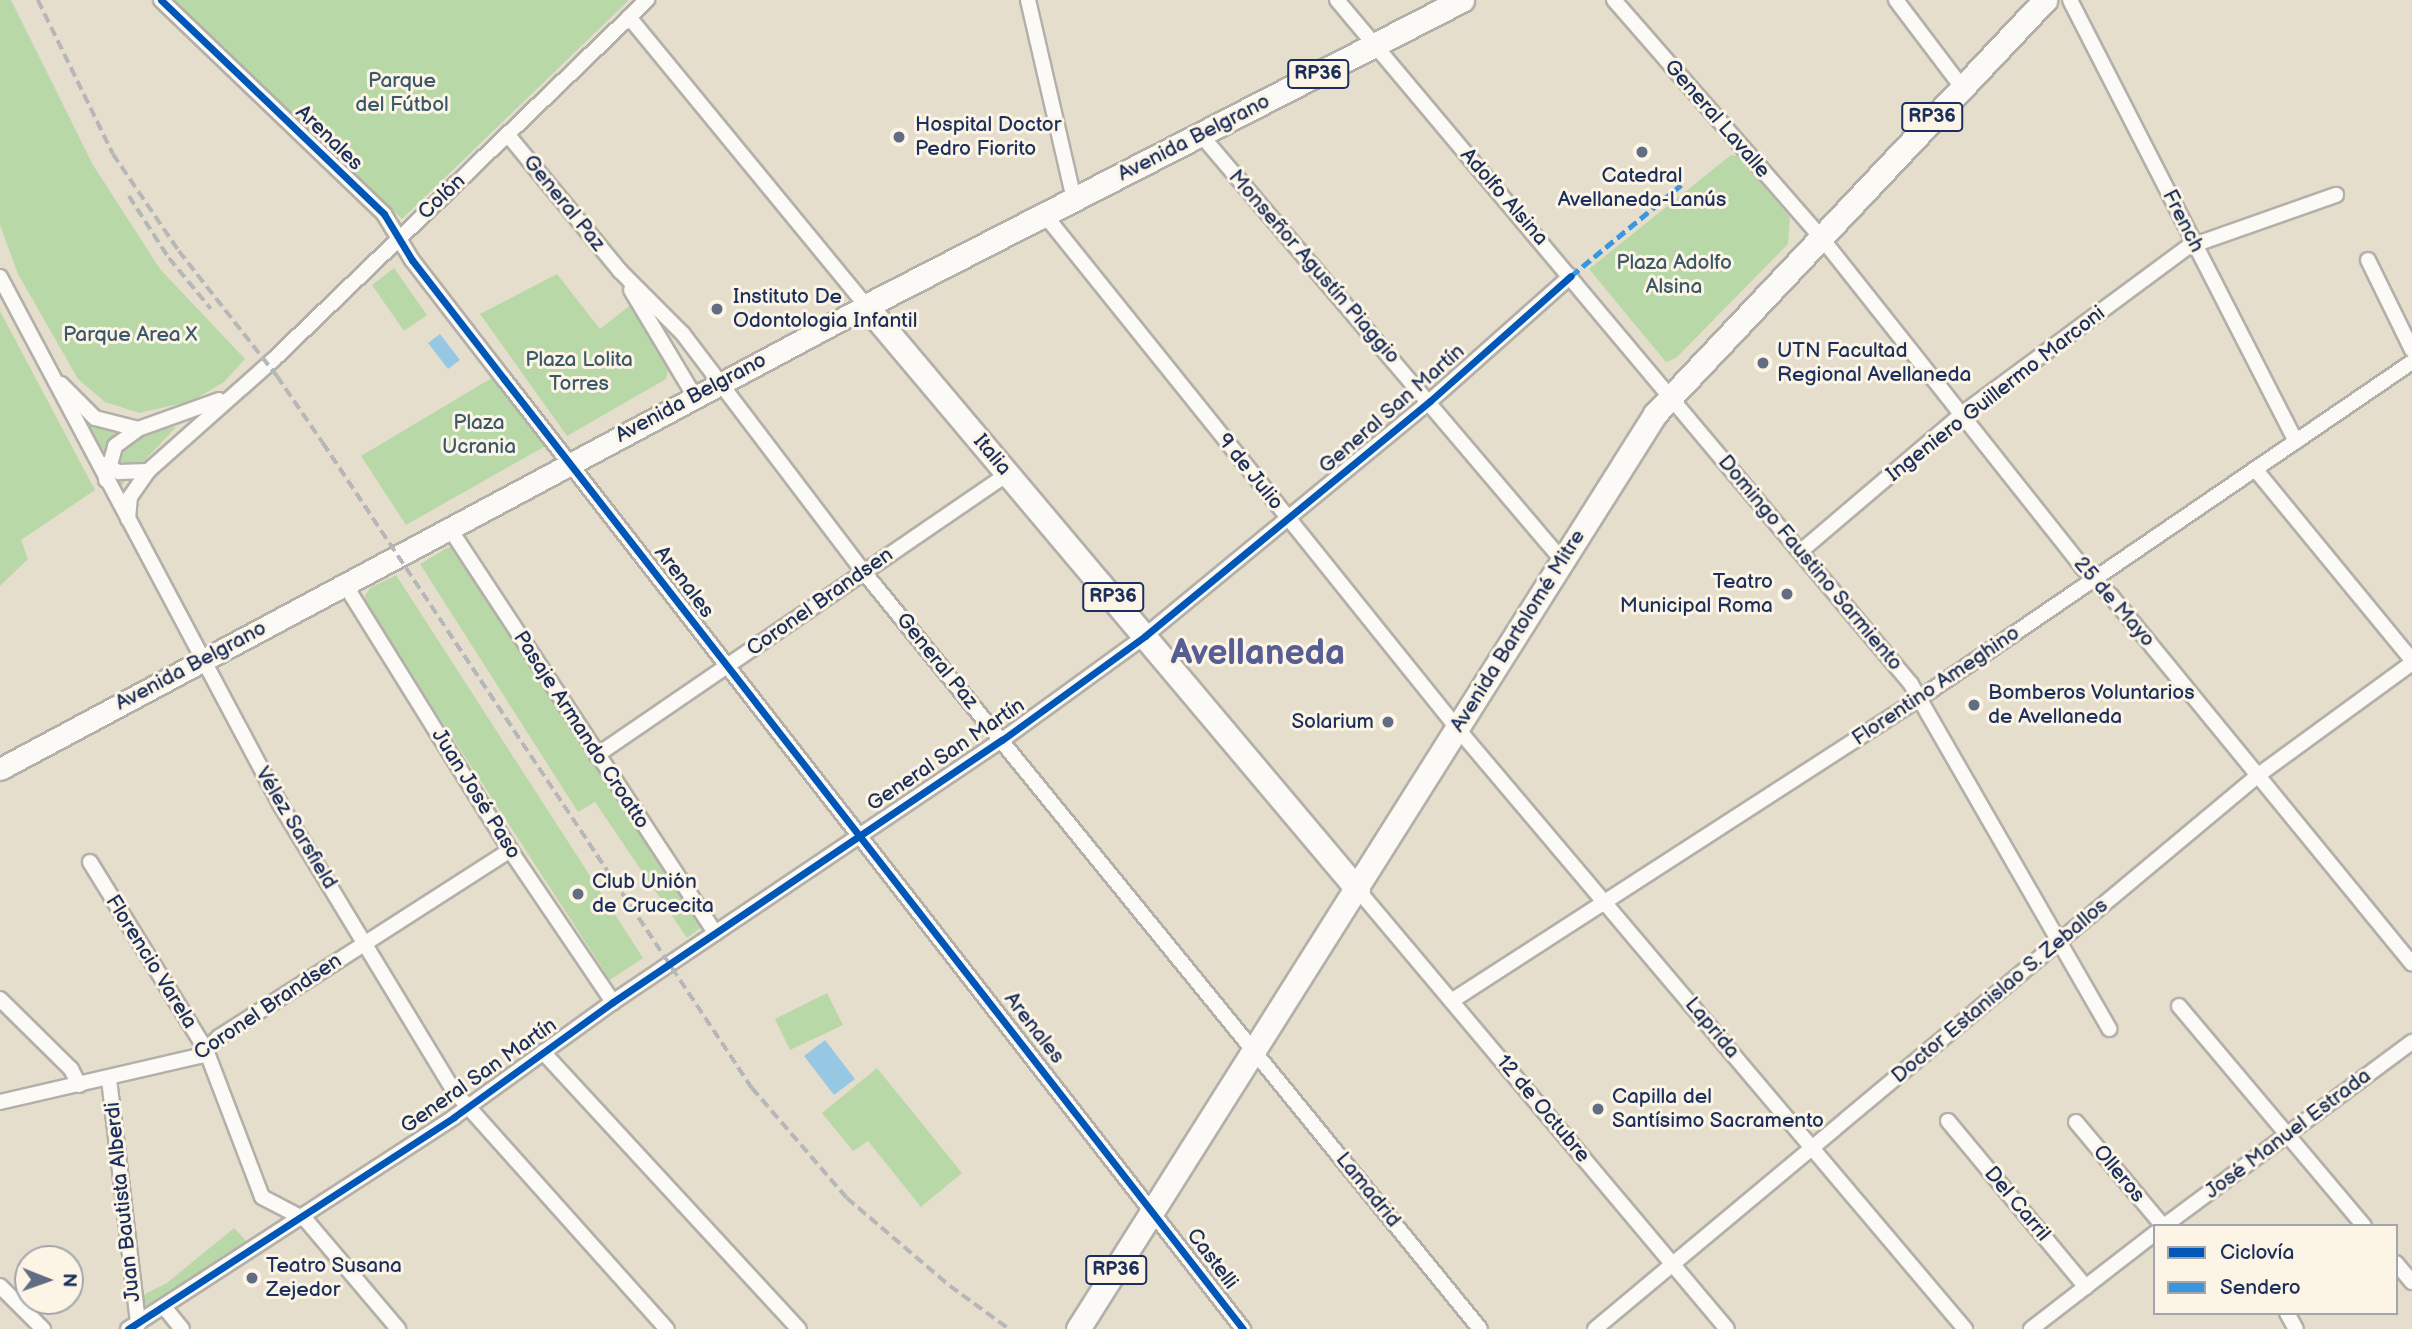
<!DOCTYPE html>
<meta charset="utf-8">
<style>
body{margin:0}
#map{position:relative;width:2412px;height:1329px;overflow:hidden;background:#e6decc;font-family:"Balsamiq Sans",sans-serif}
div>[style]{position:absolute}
.green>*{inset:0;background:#b9d8a8}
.water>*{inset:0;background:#97c8e3}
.roads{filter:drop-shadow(2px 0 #b3b0a9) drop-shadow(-2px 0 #b3b0a9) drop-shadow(0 2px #b3b0a9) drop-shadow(0 -2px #b3b0a9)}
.minor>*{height:14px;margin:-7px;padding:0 7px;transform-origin:7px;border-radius:7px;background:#fbfaf7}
.secondary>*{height:21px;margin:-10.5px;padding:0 10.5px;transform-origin:10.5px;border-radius:10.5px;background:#fbfaf7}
.primary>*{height:23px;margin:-11.5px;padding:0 11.5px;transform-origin:11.5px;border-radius:11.5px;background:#fbfaf7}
.rail>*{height:3.5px;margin-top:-1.75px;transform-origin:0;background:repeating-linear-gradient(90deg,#b6b7b9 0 10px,transparent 0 15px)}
.quiet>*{height:5px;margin-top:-2.5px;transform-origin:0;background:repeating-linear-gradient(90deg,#3a97de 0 10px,transparent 0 15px)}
.cycleway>*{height:7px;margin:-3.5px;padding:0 3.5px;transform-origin:3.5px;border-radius:3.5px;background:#0057b8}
.dots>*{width:19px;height:19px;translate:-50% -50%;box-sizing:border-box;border:4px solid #fcf5e5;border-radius:50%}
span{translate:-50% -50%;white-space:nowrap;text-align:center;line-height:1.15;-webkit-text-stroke:6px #fcf5e5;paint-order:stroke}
.shield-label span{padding:2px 5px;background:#fcf5e5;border:2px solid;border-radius:5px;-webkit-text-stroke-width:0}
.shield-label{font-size:19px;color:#1b2f5e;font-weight:700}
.park-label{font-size:21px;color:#3a5869}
.street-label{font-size:21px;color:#1b2f5e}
.poi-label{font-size:21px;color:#1b2f5e}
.left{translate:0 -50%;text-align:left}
.right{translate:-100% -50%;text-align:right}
.town-label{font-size:35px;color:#575e93;font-weight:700}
.legend{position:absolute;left:2153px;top:1224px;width:245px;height:91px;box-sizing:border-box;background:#fcf5e5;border:2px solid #a2a6af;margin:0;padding:9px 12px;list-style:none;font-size:21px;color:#1b2f5e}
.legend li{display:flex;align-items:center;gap:14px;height:35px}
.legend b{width:35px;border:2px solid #a2a6af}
.north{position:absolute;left:14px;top:1245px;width:70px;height:70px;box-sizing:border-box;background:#fcf5e5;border:2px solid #a2a6af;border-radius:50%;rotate:91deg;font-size:19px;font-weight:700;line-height:28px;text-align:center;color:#1b2f5e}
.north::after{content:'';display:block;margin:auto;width:24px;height:32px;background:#626c84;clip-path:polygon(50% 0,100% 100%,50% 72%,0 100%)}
</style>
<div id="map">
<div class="green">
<div style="clip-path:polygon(0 0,11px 0,93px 165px,160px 269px,245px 359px,224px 382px,192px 401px,139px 413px,105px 402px,78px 379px,18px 274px,0 225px)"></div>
<div style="clip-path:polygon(174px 0,627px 0,628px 1px,402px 219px)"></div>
<div style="clip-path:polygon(1731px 155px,1737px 156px,1790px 217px,1788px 244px,1676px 358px,1666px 362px,1589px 269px)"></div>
<div style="clip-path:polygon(394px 268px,427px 315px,404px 331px,372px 285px)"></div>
<div style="clip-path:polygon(557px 274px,600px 329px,632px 304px,668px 370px,666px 379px,567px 436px,480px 314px)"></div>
<div style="clip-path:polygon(0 311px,95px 490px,21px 540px,28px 559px,0 586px)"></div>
<div style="clip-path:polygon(495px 376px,549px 444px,406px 525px,361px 456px)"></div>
<div style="clip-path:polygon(76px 415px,116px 434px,176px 427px,117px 490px)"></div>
<div style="clip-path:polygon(455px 547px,703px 926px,687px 938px,595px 802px,578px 812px,420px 564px,447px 548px)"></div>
<div style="clip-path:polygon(396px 575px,643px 958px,610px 980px,367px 606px,365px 596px,370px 588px)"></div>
<div style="clip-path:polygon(827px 993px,843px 1025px,790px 1050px,775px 1019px)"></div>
<div style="clip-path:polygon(877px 1068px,962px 1173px,921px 1207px,868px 1141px,853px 1151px,822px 1113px)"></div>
<div style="clip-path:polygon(234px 1228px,250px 1245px,148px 1313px,141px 1310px,139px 1297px,167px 1283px)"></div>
</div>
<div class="water">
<div style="clip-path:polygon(440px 334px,460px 360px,448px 369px,428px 343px)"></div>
<div style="clip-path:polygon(825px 1040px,855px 1079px,834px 1095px,804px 1056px)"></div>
</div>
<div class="roads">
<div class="minor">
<div style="left:161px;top:0;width:309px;rotate:43.8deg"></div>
<div style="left:384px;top:214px;width:54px;rotate:58.7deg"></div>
<div style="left:412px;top:260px;width:150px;rotate:52.3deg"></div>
<div style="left:504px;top:379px;width:1204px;rotate:52.12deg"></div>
<div style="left:1028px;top:0;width:204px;rotate:77deg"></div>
<div style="left:1337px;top:0;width:893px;rotate:50deg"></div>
<div style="left:1911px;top:684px;width:398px;rotate:60.1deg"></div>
<div style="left:1614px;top:0;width:313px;rotate:48.9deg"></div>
<div style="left:1820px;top:236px;width:422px;rotate:51.6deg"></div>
<div style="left:2082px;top:567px;width:41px;rotate:45deg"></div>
<div style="left:2111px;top:596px;width:475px;rotate:50.7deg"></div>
<div style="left:1896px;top:0;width:108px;rotate:52.9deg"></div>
<div style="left:2070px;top:0;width:496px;rotate:62.9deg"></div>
<div style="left:629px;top:17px;width:374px;rotate:50.6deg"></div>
<div style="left:508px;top:135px;width:176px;rotate:50.5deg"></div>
<div style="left:620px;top:271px;width:89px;rotate:45deg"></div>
<div style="left:683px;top:334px;width:298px;rotate:52.8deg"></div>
<div style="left:863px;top:571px;width:977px;rotate:50.85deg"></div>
<div style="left:1201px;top:135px;width:558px;rotate:49.66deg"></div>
<div style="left:1044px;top:214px;width:659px;rotate:51.22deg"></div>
<div style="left:1457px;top:728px;width:787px;rotate:49.79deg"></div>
<div style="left:2368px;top:260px;width:100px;rotate:63.9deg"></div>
<div style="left:0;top:277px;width:597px;rotate:62.02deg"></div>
<div style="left:280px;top:804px;width:336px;rotate:58.8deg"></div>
<div style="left:454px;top:1091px;width:319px;rotate:48.2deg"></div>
<div style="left:631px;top:290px;width:125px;rotate:59.1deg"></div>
<div style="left:61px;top:384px;width:48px;rotate:45deg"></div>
<div style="left:95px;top:418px;width:44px;rotate:14.3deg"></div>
<div style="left:138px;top:429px;width:86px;rotate:-19.7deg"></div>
<div style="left:103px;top:464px;width:18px;rotate:27deg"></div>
<div style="left:119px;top:472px;width:29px;rotate:-2deg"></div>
<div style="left:2255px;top:469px;width:247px;rotate:50.6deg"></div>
<div style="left:106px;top:480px;width:35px;rotate:-75deg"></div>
<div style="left:115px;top:446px;width:27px;rotate:-36deg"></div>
<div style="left:128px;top:519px;width:22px;rotate:-85deg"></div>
<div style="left:130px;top:497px;width:32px;rotate:-55deg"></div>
<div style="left:148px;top:471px;width:169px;rotate:-41.6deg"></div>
<div style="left:274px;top:359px;width:518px;rotate:-43.9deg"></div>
<div style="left:448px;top:526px;width:487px;rotate:56.7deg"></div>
<div style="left:1801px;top:551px;width:211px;rotate:-40.4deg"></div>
<div style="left:1962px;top:414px;width:281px;rotate:-36.5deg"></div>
<div style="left:2188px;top:247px;width:157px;rotate:-19.4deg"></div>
<div style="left:344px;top:583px;width:314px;rotate:58.1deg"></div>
<div style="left:510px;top:850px;width:184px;rotate:55.9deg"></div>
<div style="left:597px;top:755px;width:498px;rotate:-34.4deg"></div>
<div style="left:90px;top:862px;width:221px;rotate:58.3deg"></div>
<div style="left:206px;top:1050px;width:157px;rotate:69.1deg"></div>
<div style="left:262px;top:1197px;width:50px;rotate:27.6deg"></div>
<div style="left:306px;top:1220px;width:143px;rotate:49.8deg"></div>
<div style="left:1358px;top:890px;width:573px;rotate:49.95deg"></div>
<div style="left:0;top:999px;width:100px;rotate:44.6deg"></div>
<div style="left:71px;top:1069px;width:18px;rotate:63deg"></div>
<div style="left:1453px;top:1000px;width:556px;rotate:-32.89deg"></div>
<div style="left:1920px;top:698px;width:596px;rotate:-34.33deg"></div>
<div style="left:2179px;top:1006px;width:287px;rotate:49.9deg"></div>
<div style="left:543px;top:1052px;width:377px;rotate:47.3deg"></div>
<div style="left:109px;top:1079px;width:247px;rotate:83.2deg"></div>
<div style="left:0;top:1102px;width:205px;rotate:-13deg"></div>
<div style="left:200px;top:1056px;width:27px;rotate:-45deg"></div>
<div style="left:219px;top:1037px;width:346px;rotate:-32.7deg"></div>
<div style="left:1948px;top:1121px;width:216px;rotate:50.3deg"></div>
<div style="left:2076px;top:1122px;width:136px;rotate:50.1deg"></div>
<div style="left:2164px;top:1226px;width:309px;rotate:-36.6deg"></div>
<div style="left:2396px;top:1263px;width:25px;rotate:50deg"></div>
<div style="left:0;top:1286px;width:61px;rotate:45deg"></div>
<div style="left:165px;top:1308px;width:27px;rotate:51deg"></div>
<div style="left:2287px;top:1313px;width:18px;rotate:61deg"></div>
<div style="left:128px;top:1329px;width:389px;rotate:-33deg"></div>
<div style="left:454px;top:1117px;width:196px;rotate:-35.9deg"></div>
<div style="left:613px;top:1002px;width:469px;rotate:-34deg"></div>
<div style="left:1002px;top:740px;width:177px;rotate:-36deg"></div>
<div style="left:1145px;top:636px;width:369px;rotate:-39.5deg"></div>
<div style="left:1430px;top:401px;width:188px;rotate:-41.6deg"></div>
<div style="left:1595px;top:1329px;width:863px;rotate:-39.87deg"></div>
<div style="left:2257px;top:776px;width:192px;rotate:-36.1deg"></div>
<div style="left:2031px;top:1329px;width:157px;rotate:-37.7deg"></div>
</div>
<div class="secondary">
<div style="left:0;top:769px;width:982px;rotate:-28.13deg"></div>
</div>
<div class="primary">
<div style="left:1358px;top:890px;width:764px;rotate:-130.11deg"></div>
<div style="left:866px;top:306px;width:670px;rotate:-27.18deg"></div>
<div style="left:1078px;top:1329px;width:1082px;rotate:-57.76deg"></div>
<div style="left:1655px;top:414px;width:569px;rotate:-46.71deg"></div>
</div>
</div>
<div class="rail">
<div style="left:38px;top:0;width:171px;rotate:64deg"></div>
<div style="left:113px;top:154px;width:117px;rotate:55.8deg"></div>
<div style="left:179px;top:251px;width:159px;rotate:51.9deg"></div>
<div style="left:277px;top:376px;width:81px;rotate:55.5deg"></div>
<div style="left:323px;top:443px;width:775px;rotate:56.37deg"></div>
<div style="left:752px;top:1088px;width:145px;rotate:49.2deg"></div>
<div style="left:847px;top:1198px;width:135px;rotate:40.5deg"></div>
<div style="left:950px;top:1286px;width:73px;rotate:36.1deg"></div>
<div style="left:129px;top:196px;width:74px;rotate:57.2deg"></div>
<div style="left:169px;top:258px;width:66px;rotate:50.5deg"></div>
</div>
<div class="quiet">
<div style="left:1571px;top:276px;width:143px;rotate:-39.6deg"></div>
</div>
<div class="cycleway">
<div style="left:161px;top:0;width:309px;rotate:43.8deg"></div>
<div style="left:384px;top:214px;width:54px;rotate:58.7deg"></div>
<div style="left:412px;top:260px;width:150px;rotate:52.3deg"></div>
<div style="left:504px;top:379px;width:1204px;rotate:52.12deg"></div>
<div style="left:128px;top:1329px;width:389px;rotate:-33deg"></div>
<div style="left:454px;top:1117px;width:196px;rotate:-35.9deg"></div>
<div style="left:613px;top:1002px;width:469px;rotate:-34deg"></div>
<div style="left:1002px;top:740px;width:177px;rotate:-36deg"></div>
<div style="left:1145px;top:636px;width:369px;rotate:-39.5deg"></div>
<div style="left:1430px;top:401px;width:188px;rotate:-41.6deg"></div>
</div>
<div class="dots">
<div style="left:899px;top:137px;background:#626c84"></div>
<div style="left:1642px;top:152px;background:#626c84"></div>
<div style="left:717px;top:309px;background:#626c84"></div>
<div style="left:1763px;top:363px;background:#626c84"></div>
<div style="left:1787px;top:594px;background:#626c84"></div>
<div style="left:1974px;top:705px;background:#626c84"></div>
<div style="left:1388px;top:722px;background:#626c84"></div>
<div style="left:578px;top:894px;background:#626c84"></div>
<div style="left:1598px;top:1109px;background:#626c84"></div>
<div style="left:252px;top:1278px;background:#626c84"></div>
</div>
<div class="shield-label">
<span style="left:1318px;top:74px">RP36</span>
<span style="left:1932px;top:117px">RP36</span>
<span style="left:1113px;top:597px">RP36</span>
<span style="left:1116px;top:1270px">RP36</span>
</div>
<div class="park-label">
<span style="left:402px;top:93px">Parque<br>del Fútbol</span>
<span style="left:1674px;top:275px">Plaza Adolfo<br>Alsina</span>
<span style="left:130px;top:335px">Parque Area X</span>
<span style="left:579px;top:372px">Plaza Lolita<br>Torres</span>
<span style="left:479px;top:435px">Plaza<br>Ucrania</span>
</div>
<div class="street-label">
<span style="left:1717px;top:119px;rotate:49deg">General Lavalle</span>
<span style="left:329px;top:138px;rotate:44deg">Arenales</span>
<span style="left:1194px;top:138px;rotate:-27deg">Avenida Belgrano</span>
<span style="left:442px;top:197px;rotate:-43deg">Colón</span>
<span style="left:1504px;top:197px;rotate:49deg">Adolfo Alsina</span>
<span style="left:564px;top:203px;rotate:51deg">General Paz</span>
<span style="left:2183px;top:221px;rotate:63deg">French</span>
<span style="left:1314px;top:267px;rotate:49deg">Monseñor Agustín Piaggio</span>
<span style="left:1996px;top:394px;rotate:-38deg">Ingeniero Guillermo Marconi</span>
<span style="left:691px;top:398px;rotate:-28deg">Avenida Belgrano</span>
<span style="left:1392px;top:409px;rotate:-41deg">General San Martín</span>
<span style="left:992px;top:455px;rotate:50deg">Italia</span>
<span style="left:1250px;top:472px;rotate:51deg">9 de Julio</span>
<span style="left:1810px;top:563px;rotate:50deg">Domingo Faustino Sarmiento</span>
<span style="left:684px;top:582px;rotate:53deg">Arenales</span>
<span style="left:820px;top:602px;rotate:-35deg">Coronel Brandsen</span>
<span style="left:2114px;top:602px;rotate:49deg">25 de Mayo</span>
<span style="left:1518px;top:631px;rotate:-58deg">Avenida Bartolomé Mitre</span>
<span style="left:937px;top:661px;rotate:51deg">General Paz</span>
<span style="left:191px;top:666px;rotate:-28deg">Avenida Belgrano</span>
<span style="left:1936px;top:686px;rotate:-34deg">Florentino Ameghino</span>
<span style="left:581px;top:730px;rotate:57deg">Pasaje Armando Croatto</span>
<span style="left:946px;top:755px;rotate:-34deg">General San Martín</span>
<span style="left:476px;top:794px;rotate:58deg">Juan José Paso</span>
<span style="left:296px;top:828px;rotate:59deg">Vélez Sarsfield</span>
<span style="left:151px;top:962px;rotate:58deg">Florencio Varela</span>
<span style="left:2000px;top:991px;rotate:-40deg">Doctor Estanislao S. Zeballos</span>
<span style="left:268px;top:1007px;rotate:-34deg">Coronel Brandsen</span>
<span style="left:1034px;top:1028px;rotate:52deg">Arenales</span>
<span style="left:1712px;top:1028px;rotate:50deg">Laprida</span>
<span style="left:479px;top:1076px;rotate:-35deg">General San Martín</span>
<span style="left:1543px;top:1109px;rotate:50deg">12 de Octubre</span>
<span style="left:2288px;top:1134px;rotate:-37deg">José Manuel Estrada</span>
<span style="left:2119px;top:1174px;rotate:50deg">Olleros</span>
<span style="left:1368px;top:1190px;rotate:51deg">Lamadrid</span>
<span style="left:123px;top:1202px;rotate:-96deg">Juan Bautista Alberdi</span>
<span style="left:2017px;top:1204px;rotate:50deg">Del Carril</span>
<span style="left:1212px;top:1259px;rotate:53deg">Castelli</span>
</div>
<div class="poi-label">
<span class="left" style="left:915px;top:137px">Hospital Doctor<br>Pedro Fiorito</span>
<span style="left:1642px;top:188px">Catedral<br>Avellaneda-Lanús</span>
<span class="left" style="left:733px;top:309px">Instituto De<br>Odontologia Infantil</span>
<span class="left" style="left:1777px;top:363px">UTN Facultad<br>Regional Avellaneda</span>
<span class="right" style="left:1773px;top:594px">Teatro<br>Municipal Roma</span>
<span class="left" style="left:1988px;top:705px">Bomberos Voluntarios<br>de Avellaneda</span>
<span class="right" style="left:1374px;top:722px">Solarium</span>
<span class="left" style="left:592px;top:894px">Club Unión<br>de Crucecita</span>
<span class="left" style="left:1612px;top:1109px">Capilla del<br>Santísimo Sacramento</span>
<span class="left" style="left:266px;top:1278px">Teatro Susana<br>Zejedor</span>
</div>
<div class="town-label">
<span style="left:1258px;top:654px">Avellaneda</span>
</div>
<ul class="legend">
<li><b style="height:9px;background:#0057b8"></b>Ciclovía</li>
<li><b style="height:9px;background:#3a97de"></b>Sendero</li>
</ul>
<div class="north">N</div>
</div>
